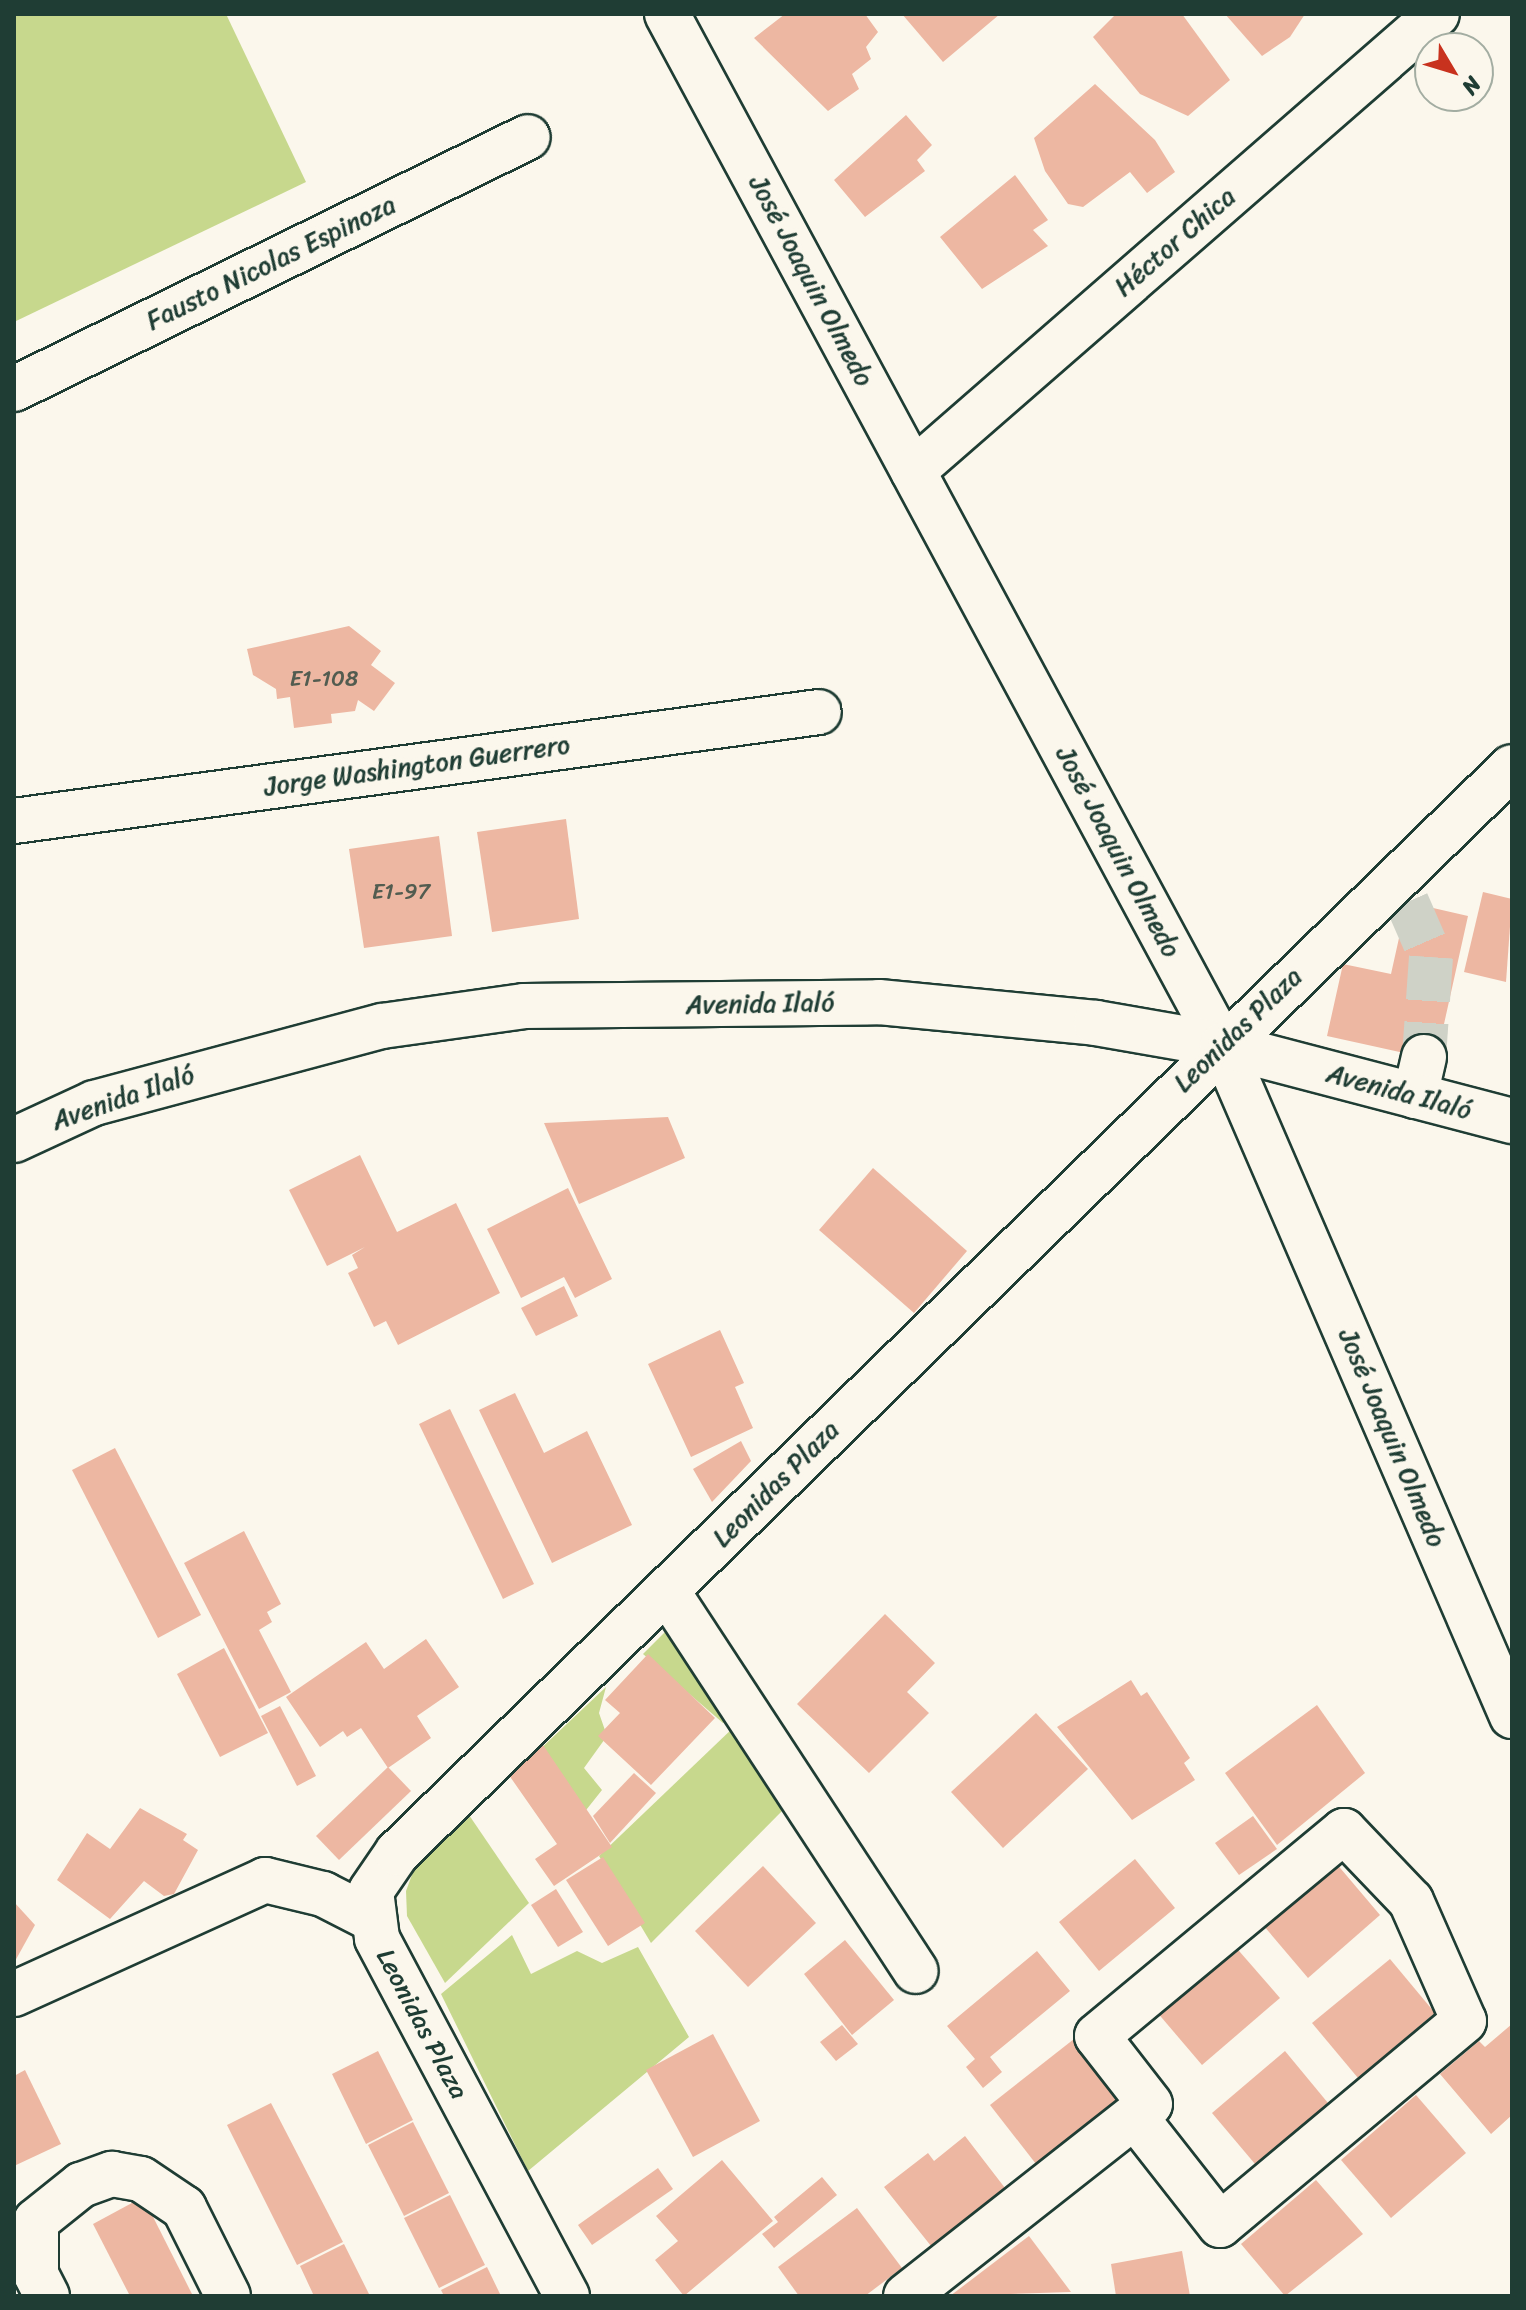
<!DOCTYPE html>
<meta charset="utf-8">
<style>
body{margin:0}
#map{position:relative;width:1526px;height:2310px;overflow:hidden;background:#fbf7ec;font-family:Sriracha,sans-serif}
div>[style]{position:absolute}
.green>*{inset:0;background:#c7d88d}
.building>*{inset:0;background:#edb7a2}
.minor-tunnel>*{height:44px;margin-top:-22px;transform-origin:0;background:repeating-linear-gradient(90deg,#cfd2c7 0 44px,transparent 0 66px)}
.roads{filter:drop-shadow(2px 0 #1f3d34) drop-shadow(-2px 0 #1f3d34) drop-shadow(0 2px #1f3d34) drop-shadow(0 -2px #1f3d34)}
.minor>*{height:44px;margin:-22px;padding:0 22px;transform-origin:22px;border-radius:22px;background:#fbf7ec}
.major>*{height:44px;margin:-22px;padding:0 22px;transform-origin:22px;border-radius:22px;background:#fbf7ec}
span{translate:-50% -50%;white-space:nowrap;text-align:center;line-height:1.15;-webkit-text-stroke:8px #fbf7ec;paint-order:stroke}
.number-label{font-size:22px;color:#525c50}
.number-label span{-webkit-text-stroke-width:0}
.street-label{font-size:26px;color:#1f3d34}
.frame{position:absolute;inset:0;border:16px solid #1f3d34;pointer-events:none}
.north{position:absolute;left:1414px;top:32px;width:80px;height:80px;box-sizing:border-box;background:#fbf7ec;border:2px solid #a3ada2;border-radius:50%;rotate:128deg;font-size:22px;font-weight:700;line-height:32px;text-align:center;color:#1f3d34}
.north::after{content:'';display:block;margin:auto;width:28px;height:36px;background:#c8321e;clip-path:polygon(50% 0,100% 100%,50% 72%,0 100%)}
</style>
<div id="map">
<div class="green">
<div style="clip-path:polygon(14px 14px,226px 14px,306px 182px,14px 322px)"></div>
<div style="clip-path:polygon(675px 1622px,731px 1716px,723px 1723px,643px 1654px)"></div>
<div style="clip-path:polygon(606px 1687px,599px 1713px,607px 1736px,584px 1768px,602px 1790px,575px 1824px,535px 1754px)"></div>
<div style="clip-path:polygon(735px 1726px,784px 1809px,651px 1943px,599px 1856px)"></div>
<div style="clip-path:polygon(469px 1815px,529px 1903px,445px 1983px,407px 1916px,406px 1891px,416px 1864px)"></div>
<div style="clip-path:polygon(512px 1935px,531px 1974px,577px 1951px,602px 1963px,638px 1947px,689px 2037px,528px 2171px,441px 1994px)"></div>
</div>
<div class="building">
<div style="clip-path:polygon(785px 14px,865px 14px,878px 32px,866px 47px,871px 59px,852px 74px,859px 89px,828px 111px,754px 38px)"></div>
<div style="clip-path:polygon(902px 14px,1000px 14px,943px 62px)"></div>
<div style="clip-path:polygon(1182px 14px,1230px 80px,1188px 116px,1140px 94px,1093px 37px,1115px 15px)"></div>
<div style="clip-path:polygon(1225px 14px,1305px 14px,1290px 37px,1262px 56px)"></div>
<div style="clip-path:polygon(1095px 84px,1155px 140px,1175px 172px,1147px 193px,1130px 172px,1083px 207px,1068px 204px,1045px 171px,1034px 138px)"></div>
<div style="clip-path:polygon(906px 115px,932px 145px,917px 160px,925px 171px,865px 217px,834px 180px)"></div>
<div style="clip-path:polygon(1015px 175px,1048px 220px,1033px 230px,1048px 246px,982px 289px,940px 237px)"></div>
<div style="clip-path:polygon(349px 626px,381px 651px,371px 665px,395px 683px,374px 711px,358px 700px,355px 711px,331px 714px,332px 723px,294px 728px,290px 697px,277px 699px,276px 689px,253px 675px,247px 649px)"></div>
<div style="clip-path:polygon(566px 819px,579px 919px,492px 932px,477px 832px)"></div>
<div style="clip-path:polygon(439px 836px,452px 936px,364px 948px,349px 849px)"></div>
<div style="clip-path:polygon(1483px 892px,1512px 899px,1506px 982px,1464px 972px)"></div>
<div style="clip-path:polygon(1407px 902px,1468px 916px,1436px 1060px,1327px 1036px,1343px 964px,1391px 974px)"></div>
<div style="clip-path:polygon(668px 1117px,685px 1158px,579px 1204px,544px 1123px)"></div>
<div style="clip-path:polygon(360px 1155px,397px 1232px,456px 1203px,500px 1293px,398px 1345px,386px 1321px,374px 1327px,348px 1273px,358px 1268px,352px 1255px,365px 1247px,327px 1266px,289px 1190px)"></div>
<div style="clip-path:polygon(873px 1168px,967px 1251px,914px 1313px,819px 1230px)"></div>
<div style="clip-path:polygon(568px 1188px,612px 1279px,575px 1298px,564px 1277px,521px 1298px,487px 1229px)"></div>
<div style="clip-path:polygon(564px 1286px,578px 1316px,536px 1336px,521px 1308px)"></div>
<div style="clip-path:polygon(720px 1330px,744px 1383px,735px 1387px,753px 1428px,691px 1457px,648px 1364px)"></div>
<div style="clip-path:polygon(515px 1393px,544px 1453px,587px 1431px,632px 1525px,552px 1563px,479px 1410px)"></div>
<div style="clip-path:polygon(450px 1409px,534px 1584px,503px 1599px,419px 1424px)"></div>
<div style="clip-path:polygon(741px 1441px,751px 1461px,712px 1502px,693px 1469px)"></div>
<div style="clip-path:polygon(115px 1448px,201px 1615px,158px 1638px,72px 1470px)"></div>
<div style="clip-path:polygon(244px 1531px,281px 1604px,267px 1612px,272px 1622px,259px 1630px,291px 1692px,259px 1709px,184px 1563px)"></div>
<div style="clip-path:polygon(885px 1614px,935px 1663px,907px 1692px,929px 1713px,869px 1773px,797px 1704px)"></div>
<div style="clip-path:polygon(426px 1639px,459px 1687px,417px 1716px,431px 1738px,388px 1768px,361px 1728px,347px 1737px,343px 1731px,320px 1747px,286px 1697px,366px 1642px,384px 1669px)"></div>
<div style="clip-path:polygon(224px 1648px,268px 1733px,220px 1757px,177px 1674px)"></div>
<div style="clip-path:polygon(648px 1654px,715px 1718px,651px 1785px,598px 1736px,620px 1713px,605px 1700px)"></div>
<div style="clip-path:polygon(1131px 1680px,1141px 1696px,1147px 1692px,1190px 1758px,1184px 1763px,1195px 1780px,1132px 1820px,1057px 1727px)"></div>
<div style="clip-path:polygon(1317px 1705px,1365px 1773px,1277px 1845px,1225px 1773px)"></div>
<div style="clip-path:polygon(280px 1706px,316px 1776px,297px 1786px,261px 1716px)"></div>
<div style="clip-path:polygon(1036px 1713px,1088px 1769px,1003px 1848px,951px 1792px)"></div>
<div style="clip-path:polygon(541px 1742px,612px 1847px,554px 1886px,535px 1859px,557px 1844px,504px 1768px)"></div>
<div style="clip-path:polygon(388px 1767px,411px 1791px,339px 1860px,316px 1836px)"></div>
<div style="clip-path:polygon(634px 1773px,656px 1793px,610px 1843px,593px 1816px)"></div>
<div style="clip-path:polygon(140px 1808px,187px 1834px,183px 1840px,198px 1850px,174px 1894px,164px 1896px,144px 1881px,110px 1919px,57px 1880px,87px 1833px,110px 1849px)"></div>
<div style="clip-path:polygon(1253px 1816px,1277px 1849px,1239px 1875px,1215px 1843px)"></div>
<div style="clip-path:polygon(1330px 1856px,1380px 1915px,1308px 1978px,1258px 1919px)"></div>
<div style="clip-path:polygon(603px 1857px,645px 1923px,608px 1946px,566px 1880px)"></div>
<div style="clip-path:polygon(1135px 1859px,1175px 1908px,1099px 1971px,1059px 1922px)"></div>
<div style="clip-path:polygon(763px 1866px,816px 1923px,748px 1987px,695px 1931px)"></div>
<div style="clip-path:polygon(556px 1889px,583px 1932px,558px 1947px,531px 1905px)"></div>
<div style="clip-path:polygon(14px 1902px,35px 1925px,14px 1963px)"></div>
<div style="clip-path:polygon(845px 1940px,894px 2000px,852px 2035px,804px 1974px)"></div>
<div style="clip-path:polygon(1233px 1944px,1280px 1998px,1202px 2065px,1156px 2011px)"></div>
<div style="clip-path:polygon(1037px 1951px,1070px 1991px,990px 2057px,1002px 2072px,983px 2088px,966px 2067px,975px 2059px,947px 2026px)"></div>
<div style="clip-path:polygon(1390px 1959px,1435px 2013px,1358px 2078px,1312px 2023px)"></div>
<div style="clip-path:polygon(1512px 2024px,1512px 2115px,1491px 2134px,1440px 2074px,1479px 2041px,1485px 2047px)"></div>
<div style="clip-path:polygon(842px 2025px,858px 2044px,836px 2061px,820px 2042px)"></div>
<div style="clip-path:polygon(713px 2034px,760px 2121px,693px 2157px,646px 2070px)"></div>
<div style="clip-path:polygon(1074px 2039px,1120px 2098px,1036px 2164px,990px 2105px)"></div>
<div style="clip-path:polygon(378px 2051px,413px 2120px,366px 2144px,332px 2074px)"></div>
<div style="clip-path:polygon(1285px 2051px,1328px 2103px,1255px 2164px,1212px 2113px)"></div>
<div style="clip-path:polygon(25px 2070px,61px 2144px,14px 2166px,14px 2076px)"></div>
<div style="clip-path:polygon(1416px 2095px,1466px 2153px,1391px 2218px,1341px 2160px)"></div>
<div style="clip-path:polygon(271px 2103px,343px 2242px,297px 2265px,227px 2125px)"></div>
<div style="clip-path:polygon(413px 2122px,449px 2193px,404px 2216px,368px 2145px)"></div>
<div style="clip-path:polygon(965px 2136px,1005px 2188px,931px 2246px,884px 2187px,928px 2153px,934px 2161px)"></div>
<div style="clip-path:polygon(722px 2160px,773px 2221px,684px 2296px,655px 2260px,678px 2241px,656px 2216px)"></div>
<div style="clip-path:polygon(658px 2168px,673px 2189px,592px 2245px,578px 2225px)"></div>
<div style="clip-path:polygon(822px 2177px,837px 2195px,774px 2248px,762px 2234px,778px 2222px,774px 2217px)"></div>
<div style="clip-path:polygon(1316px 2180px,1363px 2234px,1285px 2296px,1241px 2244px)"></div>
<div style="clip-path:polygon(450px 2195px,485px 2265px,439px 2288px,404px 2218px)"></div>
<div style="clip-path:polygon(143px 2197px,193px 2296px,130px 2296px,93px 2224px)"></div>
<div style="clip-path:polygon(857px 2208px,902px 2268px,865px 2296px,799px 2296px,778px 2267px)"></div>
<div style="clip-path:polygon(1029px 2236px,1071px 2292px,950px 2296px)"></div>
<div style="clip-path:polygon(344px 2244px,370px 2296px,314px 2296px,300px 2266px)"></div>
<div style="clip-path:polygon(1182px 2251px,1190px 2296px,1116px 2296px,1111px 2264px)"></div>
<div style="clip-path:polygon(487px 2267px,501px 2296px,444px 2296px,441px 2290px)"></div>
</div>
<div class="minor-tunnel">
<div style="left:1407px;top:902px;width:60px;rotate:66.4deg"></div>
<div style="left:1431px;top:957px;width:100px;rotate:94deg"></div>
</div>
<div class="roads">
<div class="minor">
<div style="left:667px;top:14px;width:1171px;rotate:61.71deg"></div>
<div style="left:1222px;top:1045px;width:731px;rotate:66.63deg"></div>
<div style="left:14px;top:389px;width:572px;rotate:-26.12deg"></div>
<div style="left:913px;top:471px;width:695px;rotate:-41.09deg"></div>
<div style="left:14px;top:821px;width:812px;rotate:-7.71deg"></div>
<div style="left:1415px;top:1096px;width:40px;rotate:-77deg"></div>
<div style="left:667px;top:1591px;width:454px;rotate:56.8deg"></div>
<div style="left:14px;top:1994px;width:276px;rotate:-24.4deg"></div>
<div style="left:265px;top:1880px;width:60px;rotate:13.6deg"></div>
<div style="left:323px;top:1894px;width:57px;rotate:27deg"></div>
<div style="left:47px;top:2296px;width:25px;rotate:-117deg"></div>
<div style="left:36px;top:2274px;width:53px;rotate:-90deg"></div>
<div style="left:36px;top:2221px;width:58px;rotate:-38.7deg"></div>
<div style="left:81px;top:2185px;width:33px;rotate:-20deg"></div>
<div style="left:112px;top:2174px;width:29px;rotate:10deg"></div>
<div style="left:141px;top:2179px;width:52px;rotate:34deg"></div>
<div style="left:184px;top:2208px;width:98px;rotate:63.4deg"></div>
<div style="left:567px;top:2296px;width:405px;rotate:-118deg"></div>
<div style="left:377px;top:1938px;width:47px;rotate:-97.3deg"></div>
<div style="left:371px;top:1891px;width:46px;rotate:-55.6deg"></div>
<div style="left:397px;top:1853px;width:1556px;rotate:-44.25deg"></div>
<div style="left:906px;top:2296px;width:310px;rotate:-38.2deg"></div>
<div style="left:1150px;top:2104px;width:86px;rotate:-127.9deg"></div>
<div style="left:1097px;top:2036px;width:321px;rotate:-39.7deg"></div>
<div style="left:1344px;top:1831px;width:97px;rotate:46.3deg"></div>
<div style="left:1411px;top:1901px;width:131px;rotate:66.2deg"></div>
<div style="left:1464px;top:2021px;width:318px;rotate:140.1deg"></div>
<div style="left:1220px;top:2225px;width:136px;rotate:-128.1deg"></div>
</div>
<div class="major">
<div style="left:14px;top:1140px;width:88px;rotate:-24.8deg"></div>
<div style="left:94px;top:1103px;width:298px;rotate:-15deg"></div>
<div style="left:382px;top:1026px;width:143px;rotate:-8deg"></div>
<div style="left:524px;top:1006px;width:355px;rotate:-0.6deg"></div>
<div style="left:879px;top:1002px;width:218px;rotate:5.5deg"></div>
<div style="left:1096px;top:1023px;width:128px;rotate:9.9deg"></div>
<div style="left:1222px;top:1045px;width:300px;rotate:14.7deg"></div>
</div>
</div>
<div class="number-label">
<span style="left:324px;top:679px">E1-108</span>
<span style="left:401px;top:892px">E1-97</span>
</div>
<div class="street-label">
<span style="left:1175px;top:242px;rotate:-41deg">Héctor Chica</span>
<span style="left:271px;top:263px;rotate:-26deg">Fausto Nicolas Espinoza</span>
<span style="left:811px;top:281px;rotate:62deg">José Joaquin Olmedo</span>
<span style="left:417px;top:766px;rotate:-8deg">Jorge Washington Guerrero</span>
<span style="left:1118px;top:852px;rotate:62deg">José Joaquin Olmedo</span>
<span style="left:760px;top:1004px;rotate:-1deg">Avenida Ilaló</span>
<span style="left:1238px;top:1030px;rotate:-44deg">Leonidas Plaza</span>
<span style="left:1399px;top:1092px;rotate:15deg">Avenida Ilaló</span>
<span style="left:123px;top:1098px;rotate:-19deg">Avenida Ilaló</span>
<span style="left:1392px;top:1438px;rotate:67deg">José Joaquin Olmedo</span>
<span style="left:776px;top:1484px;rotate:-45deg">Leonidas Plaza</span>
<span style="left:422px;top:2024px;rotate:62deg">Leonidas Plaza</span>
</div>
<div class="frame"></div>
<div class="north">N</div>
</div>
